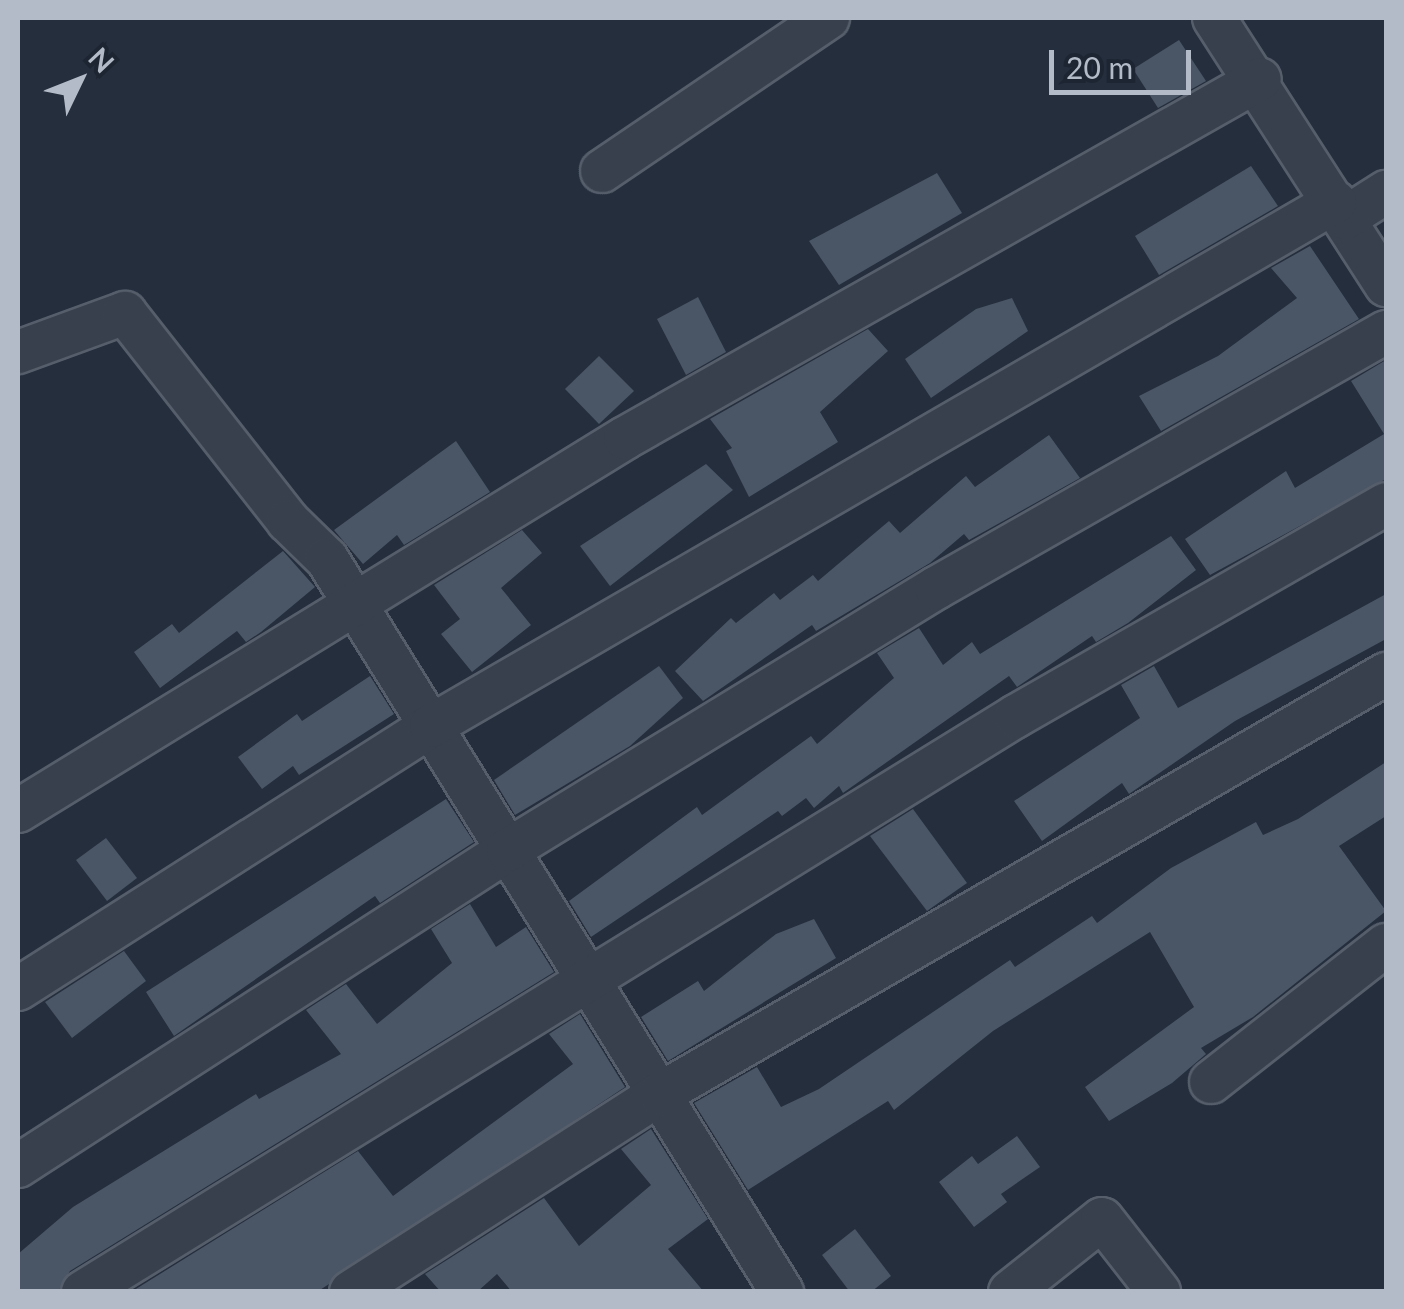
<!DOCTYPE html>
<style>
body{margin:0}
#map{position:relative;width:1404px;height:1309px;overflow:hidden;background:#242e3d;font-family:Lato,sans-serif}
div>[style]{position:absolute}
.building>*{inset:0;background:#4a5565}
.roads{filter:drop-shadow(2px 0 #565e6b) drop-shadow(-2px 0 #565e6b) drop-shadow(0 2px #565e6b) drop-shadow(0 -2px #565e6b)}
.street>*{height:42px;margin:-21px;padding:0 21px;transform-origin:21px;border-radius:21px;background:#38404d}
span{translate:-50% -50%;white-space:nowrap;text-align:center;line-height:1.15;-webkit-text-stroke:9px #1d2532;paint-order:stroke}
.frame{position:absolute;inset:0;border:20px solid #b4bbc8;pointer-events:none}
.north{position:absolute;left:30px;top:30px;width:100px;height:100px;-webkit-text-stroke:8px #1d2532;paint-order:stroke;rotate:47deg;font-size:28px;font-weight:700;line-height:40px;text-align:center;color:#b4bbc8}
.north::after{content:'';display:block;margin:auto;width:35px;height:45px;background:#b4bbc8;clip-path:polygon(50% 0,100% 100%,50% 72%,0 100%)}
.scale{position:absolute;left:1049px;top:50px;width:142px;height:45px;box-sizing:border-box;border:5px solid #b4bbc8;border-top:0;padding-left:12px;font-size:30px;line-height:35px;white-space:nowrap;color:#b4bbc8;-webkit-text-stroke:8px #1d2532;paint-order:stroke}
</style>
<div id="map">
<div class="building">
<div style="clip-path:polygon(1179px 40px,1206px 81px,1158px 108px,1133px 69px)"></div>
<div style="clip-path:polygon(1251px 166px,1278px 206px,1159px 275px,1135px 236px)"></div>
<div style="clip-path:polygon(937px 173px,962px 213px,839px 285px,809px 241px)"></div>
<div style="clip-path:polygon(1310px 246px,1359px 319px,1161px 431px,1139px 396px,1218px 356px,1297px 298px,1271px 268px)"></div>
<div style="clip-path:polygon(698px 297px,726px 352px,686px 375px,657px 319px)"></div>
<div style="clip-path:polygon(1012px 298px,1028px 331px,931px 398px,905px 359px,976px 309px)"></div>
<div style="clip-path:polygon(868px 329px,888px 351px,820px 412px,838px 442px,749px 497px,726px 451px,732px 448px,710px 419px)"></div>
<div style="clip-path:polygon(599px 356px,634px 391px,599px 424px,565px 389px)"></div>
<div style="clip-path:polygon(1386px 360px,1386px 479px,1210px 575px,1185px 539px,1286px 471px,1295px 488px,1384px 434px,1351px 381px)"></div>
<div style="clip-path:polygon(1049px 435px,1080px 478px,969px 540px,964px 534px,930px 563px,816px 631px,812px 625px,703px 701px,675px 671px,731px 618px,736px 623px,774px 593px,780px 600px,813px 575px,818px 581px,889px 521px,900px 533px,966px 476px,975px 487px)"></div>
<div style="clip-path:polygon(456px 441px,490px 492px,404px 545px,397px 535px,363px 564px,334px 530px)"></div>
<div style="clip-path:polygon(706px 464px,733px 490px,610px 586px,580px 546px)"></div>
<div style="clip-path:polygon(522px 530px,542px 553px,501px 588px,531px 625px,472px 672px,441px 634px,460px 619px,434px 585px)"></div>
<div style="clip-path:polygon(1171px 536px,1196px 570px,1128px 623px,1096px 642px,1092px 636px,1017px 687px,1009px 676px,843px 793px,839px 786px,814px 808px,806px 798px,782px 816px,778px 811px,591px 937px,569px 901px,697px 807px,702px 815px,811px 736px,817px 744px,894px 678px,877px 653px,919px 628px,943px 665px,972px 642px,980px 654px)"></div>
<div style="clip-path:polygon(283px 551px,315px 587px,261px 632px,246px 642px,237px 631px,160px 688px,134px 652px,172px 624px,179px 633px)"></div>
<div style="clip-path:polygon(1386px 594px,1386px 639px,1235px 721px,1129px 794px,1122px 783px,1042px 841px,1014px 801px,1140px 718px,1121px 685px,1154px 666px,1178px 708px)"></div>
<div style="clip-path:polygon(659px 666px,683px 698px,630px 746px,515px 815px,494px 780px)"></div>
<div style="clip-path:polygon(370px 676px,394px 714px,299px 775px,293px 766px,262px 789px,238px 757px,297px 714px,302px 721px)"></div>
<div style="clip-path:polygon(1386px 762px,1386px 816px,1339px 846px,1386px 911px,1253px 1017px,1201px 1048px,1206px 1054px,1172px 1083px,1109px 1121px,1085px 1087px,1194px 1007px,1150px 932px,993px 1031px,894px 1110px,888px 1101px,748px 1190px,694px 1103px,757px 1067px,781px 1107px,819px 1089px,1010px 960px,1015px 967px,1092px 916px,1097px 923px,1171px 868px,1256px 822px,1263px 835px,1298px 819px)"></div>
<div style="clip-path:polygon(446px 799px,474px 842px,380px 903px,375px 896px,174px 1036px,146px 992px)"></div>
<div style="clip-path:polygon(913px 809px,967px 883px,927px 911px,870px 836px)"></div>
<div style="clip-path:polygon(106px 838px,137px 878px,107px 901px,76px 860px)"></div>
<div style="clip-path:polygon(470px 904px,496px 947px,526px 927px,554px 972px,70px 1271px,58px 1292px,18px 1292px,18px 1254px,73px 1207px,256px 1094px,259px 1099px,341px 1054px,306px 1010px,346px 984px,377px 1024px,452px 963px,431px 929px)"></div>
<div style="clip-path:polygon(814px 919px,836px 958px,668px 1061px,641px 1017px,698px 981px,704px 991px,776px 934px)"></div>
<div style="clip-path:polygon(124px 951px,146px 981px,72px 1038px,45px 1002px)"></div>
<div style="clip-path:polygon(580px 1014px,625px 1087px,317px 1292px,131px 1292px,358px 1151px,393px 1196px,573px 1064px,549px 1034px)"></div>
<div style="clip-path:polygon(651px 1129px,708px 1219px,668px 1249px,704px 1292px,512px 1292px,497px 1274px,477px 1292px,441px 1292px,425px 1274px,544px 1198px,579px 1246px,651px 1185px,621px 1149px)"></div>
<div style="clip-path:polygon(1017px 1136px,1040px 1167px,1001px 1194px,1007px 1202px,974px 1227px,939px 1182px,972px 1156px,978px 1164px)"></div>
<div style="clip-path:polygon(855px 1229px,891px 1276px,871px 1292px,850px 1292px,822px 1255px)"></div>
</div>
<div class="roads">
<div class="street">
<div style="left:1214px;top:18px;width:318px;rotate:57.2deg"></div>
<div style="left:602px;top:171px;width:273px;rotate:-34.1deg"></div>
<div style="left:1345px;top:218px;width:49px;rotate:-32.4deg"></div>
<div style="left:18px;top:352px;width:114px;rotate:-20deg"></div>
<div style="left:125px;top:313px;width:264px;rotate:51.9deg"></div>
<div style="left:288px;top:521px;width:54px;rotate:44.3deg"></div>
<div style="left:327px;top:559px;width:863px;rotate:58.17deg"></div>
<div style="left:18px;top:811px;width:712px;rotate:-31.57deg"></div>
<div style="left:625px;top:438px;width:729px;rotate:-29.48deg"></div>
<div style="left:18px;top:989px;width:490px;rotate:-32.5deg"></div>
<div style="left:431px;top:726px;width:1045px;rotate:-30.1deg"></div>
<div style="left:1211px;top:1082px;width:222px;rotate:-38.1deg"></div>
<div style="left:18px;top:1166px;width:583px;rotate:-32.82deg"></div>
<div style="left:508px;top:850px;width:502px;rotate:-31.47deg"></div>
<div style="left:936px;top:588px;width:518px;rotate:-29.64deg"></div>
<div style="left:83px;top:1292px;width:1096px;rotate:-31.69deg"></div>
<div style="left:1016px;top:716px;width:426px;rotate:-29.8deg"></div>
<div style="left:351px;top:1292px;width:367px;rotate:-32.7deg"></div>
<div style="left:660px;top:1094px;width:839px;rotate:-30.05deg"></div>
<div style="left:1010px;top:1292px;width:117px;rotate:-38.4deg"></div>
<div style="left:1102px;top:1219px;width:93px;rotate:52deg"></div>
</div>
</div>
<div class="frame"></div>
<div class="north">N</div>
<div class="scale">20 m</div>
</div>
